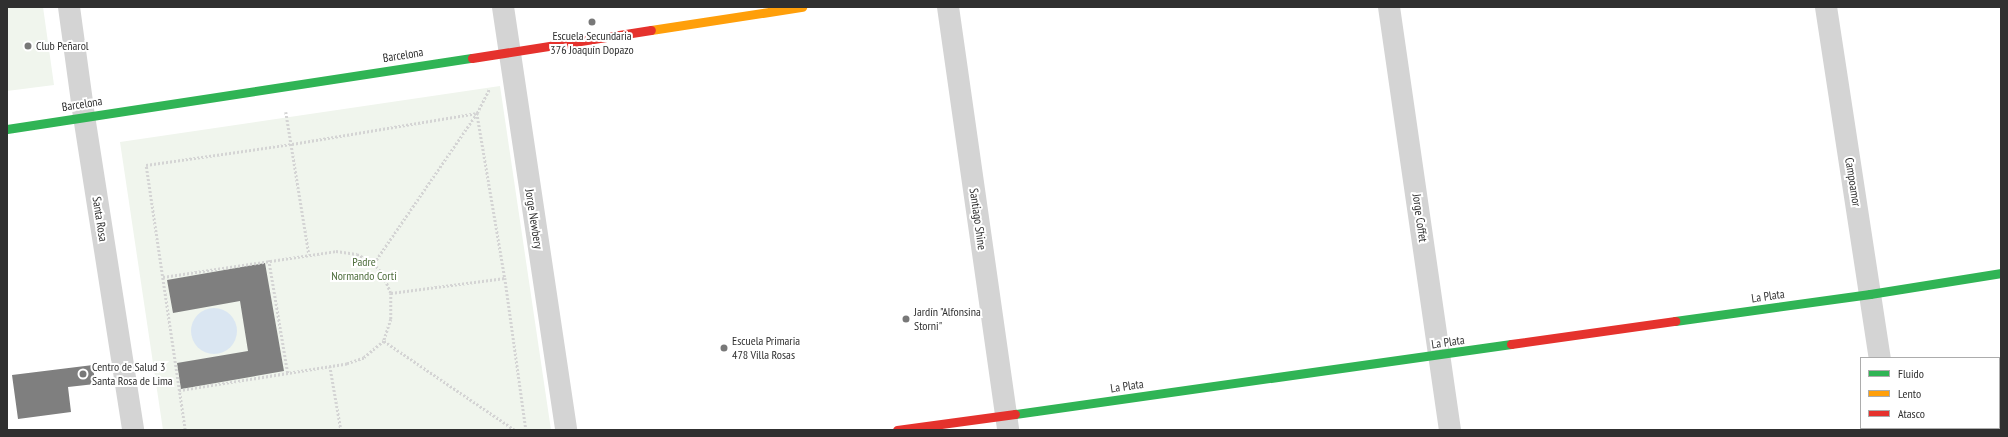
<!DOCTYPE html>
<meta charset="utf-8">
<style>
body{margin:0}
#map{position:relative;width:2008px;height:437px;overflow:hidden;background:#fff;font-family:"PT Sans Narrow",sans-serif}
div>[style]{position:absolute}
.green>*{inset:0;background:#f0f5ed}
.water>*{inset:0;background:#dae6f2}
.round{border-radius:50%}
.building>*{inset:0;background:#7f7f7f}
.path>*{height:2.5px;margin-top:-1.25px;transform-origin:0;background:repeating-linear-gradient(90deg,#d4d4d4 0 2px,transparent 0 4px)}
.street>*{height:22px;margin:-11px;padding:0 11px;transform-origin:11px;border-radius:11px;background:#d4d4d4}
.fast>*{height:9px;margin:-4.5px;padding:0 4.5px;transform-origin:4.5px;border-radius:4.5px;background:#30b455}
.slow>*{height:9px;margin:-4.5px;padding:0 4.5px;transform-origin:4.5px;border-radius:4.5px;background:#ff9f0a}
.jam>*{height:9px;margin:-4.5px;padding:0 4.5px;transform-origin:4.5px;border-radius:4.5px;background:#e5322d}
.dots>*{width:11px;height:11px;translate:-50% -50%;box-sizing:border-box;border:2px solid #fff;border-radius:50%}
span{translate:-50% -50%;white-space:nowrap;text-align:center;line-height:1.15;-webkit-text-stroke:4px #fff;paint-order:stroke}
.poi-label{font-size:12px;color:#303030}
.left{translate:0 -50%;text-align:left}
.street-label{font-size:12px;color:#303030}
.park-label{font-size:12px;color:#4d6d3c}
.frame{position:absolute;inset:0;border:8px solid #303030;pointer-events:none}
.legend{position:absolute;left:1860px;top:357px;width:140px;height:72px;box-sizing:border-box;background:#fff;border:1px solid #acacac;margin:0;padding:5px 7px;list-style:none;font-size:12px;color:#303030}
.legend li{display:flex;align-items:center;gap:8px;height:20px}
.legend b{width:20px;border:1px solid #acacac}
</style>
<div id="map">
<div class="green">
<div style="clip-path:polygon(7px 7px,43px 7px,54px 85px,7px 91px)"></div>
<div style="clip-path:polygon(500px 86px,551px 430px,163px 430px,120px 142px)"></div>
</div>
<div class="water">
<div class="round" style="left:191px;top:308px;width:46px;height:46px"></div>
</div>
<div class="building">
<div style="clip-path:polygon(265px 263px,284px 371px,181px 389px,177px 363px,248px 351px,240px 301px,173px 313px,167px 280px)"></div>
<div style="clip-path:polygon(93px 365px,95px 384px,68px 387px,71px 412px,18px 419px,12px 375px)"></div>
</div>
<div class="path">
<div style="left:286px;top:112px;width:144px;rotate:80.8deg"></div>
<div style="left:269px;top:260px;width:115px;rotate:80.5deg"></div>
<div style="left:374px;top:263px;width:182px;rotate:-55.5deg"></div>
<div style="left:477px;top:113px;width:27px;rotate:-63deg"></div>
<div style="left:163px;top:277px;width:175px;rotate:-8.5deg"></div>
<div style="left:336px;top:251px;width:21px;rotate:8deg"></div>
<div style="left:357px;top:254px;width:19px;rotate:28deg"></div>
<div style="left:374px;top:263px;width:16px;rotate:52deg"></div>
<div style="left:384px;top:276px;width:18px;rotate:68deg"></div>
<div style="left:391px;top:293px;width:26px;rotate:90deg"></div>
<div style="left:391px;top:319px;width:23px;rotate:108deg"></div>
<div style="left:384px;top:341px;width:26px;rotate:140deg"></div>
<div style="left:364px;top:358px;width:18px;rotate:161deg"></div>
<div style="left:347px;top:364px;width:170px;rotate:170.9deg"></div>
<div style="left:391px;top:293px;width:115px;rotate:-7.5deg"></div>
<div style="left:384px;top:341px;width:158px;rotate:34.2deg"></div>
<div style="left:330px;top:366px;width:65px;rotate:80.2deg"></div>
<div style="left:185px;top:430px;width:268px;rotate:-98.4deg"></div>
<div style="left:146px;top:165px;width:148px;rotate:-8.2deg"></div>
<div style="left:292px;top:144px;width:188px;rotate:-9.5deg"></div>
<div style="left:477px;top:113px;width:167px;rotate:80.4deg"></div>
<div style="left:505px;top:278px;width:153px;rotate:82.1deg"></div>
</div>
<div class="street">
<div style="left:69px;top:7px;width:110px;rotate:82.2deg"></div>
<div style="left:84px;top:116px;width:318px;rotate:81.1deg"></div>
<div style="left:503px;top:7px;width:428px;rotate:81.5deg"></div>
<div style="left:948px;top:7px;width:427px;rotate:81.9deg"></div>
<div style="left:1389px;top:7px;width:427px;rotate:81.8deg"></div>
<div style="left:1826px;top:7px;width:355px;rotate:81.3deg"></div>
<div style="left:1890px;top:428px;width:2px;rotate:63deg"></div>
</div>
<div class="fast">
<div style="left:7px;top:129px;width:470px;rotate:-8.7deg"></div>
<div style="left:1675px;top:321px;width:197px;rotate:-7.9deg"></div>
<div style="left:1870px;top:294px;width:133px;rotate:-9.1deg"></div>
<div style="left:1015px;top:414px;width:501px;rotate:-8.03deg"></div>
</div>
<div class="slow">
<div style="left:651px;top:30px;width:153px;rotate:-8.7deg"></div>
</div>
<div class="jam">
<div style="left:472px;top:58px;width:181px;rotate:-8.9deg"></div>
<div style="left:1511px;top:344px;width:166px;rotate:-8deg"></div>
<div style="left:897px;top:430px;width:119px;rotate:-7.7deg"></div>
</div>
<div class="dots">
<div style="left:592px;top:22px;background:#787878"></div>
<div style="left:28px;top:46px;background:#787878"></div>
<div style="left:906px;top:319px;background:#787878"></div>
<div style="left:724px;top:348px;background:#787878"></div>
<div style="left:83px;top:374px;background:#787878"></div>
</div>
<div class="poi-label">
<span style="left:592px;top:43px">Escuela Secundaria<br>376 Joaquín Dopazo</span>
<span class="left" style="left:36px;top:46px">Club Peñarol</span>
<span class="left" style="left:914px;top:319px">Jardín "Alfonsina<br>Storni"</span>
<span class="left" style="left:732px;top:348px">Escuela Primaria<br>478 Villa Rosas</span>
<span class="left" style="left:92px;top:374px">Centro de Salud 3<br>Santa Rosa de Lima</span>
</div>
<div class="street-label">
<span style="left:403px;top:55px;rotate:-9deg">Barcelona</span>
<span style="left:82px;top:104px;rotate:-9deg">Barcelona</span>
<span style="left:1853px;top:182px;rotate:81deg">Campoamor</span>
<span style="left:1420px;top:218px;rotate:82deg">Jorge Coffet</span>
<span style="left:100px;top:219px;rotate:81deg">Santa Rosa</span>
<span style="left:534px;top:219px;rotate:81deg">Jorge Newbery</span>
<span style="left:978px;top:219px;rotate:82deg">Santiago Shine</span>
<span style="left:1768px;top:296px;rotate:-8deg">La Plata</span>
<span style="left:1448px;top:342px;rotate:-8deg">La Plata</span>
<span style="left:1127px;top:386px;rotate:-8deg">La Plata</span>
</div>
<div class="park-label">
<span style="left:364px;top:269px">Padre<br>Normando Corti</span>
</div>
<div class="frame"></div>
<ul class="legend">
<li><b style="height:5px;background:#30b455"></b>Fluido</li>
<li><b style="height:5px;background:#ff9f0a"></b>Lento</li>
<li><b style="height:5px;background:#e5322d"></b>Atasco</li>
</ul>
</div>
